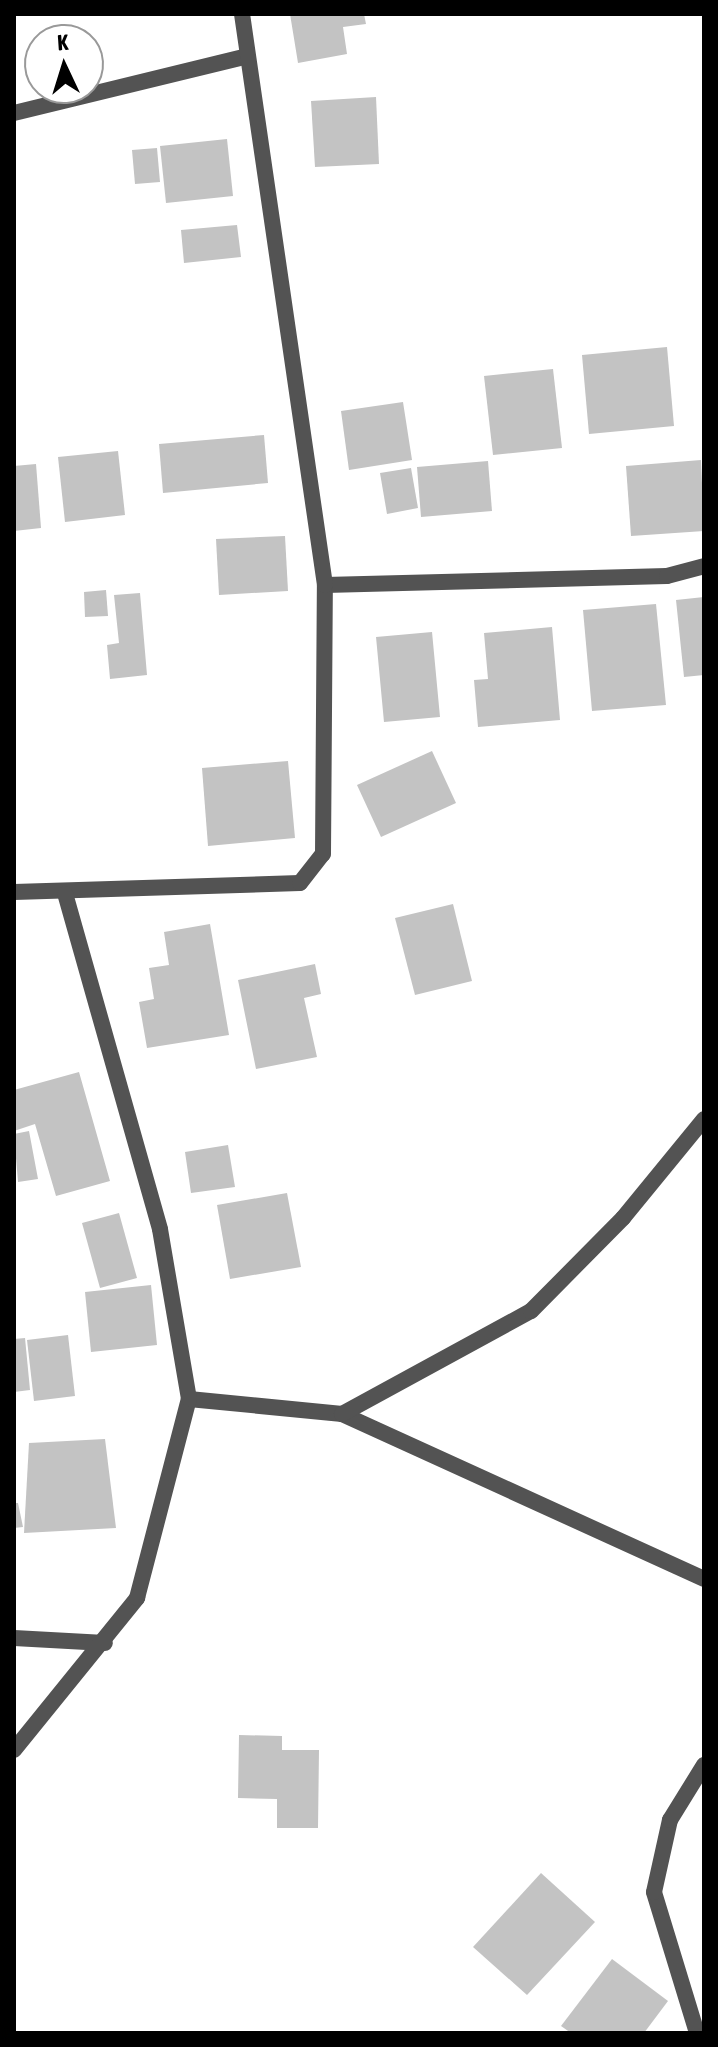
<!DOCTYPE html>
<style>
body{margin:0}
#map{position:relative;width:718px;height:2047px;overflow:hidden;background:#fff;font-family:"Asap Condensed",sans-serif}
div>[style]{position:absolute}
.building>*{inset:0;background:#c3c3c3}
.minor>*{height:16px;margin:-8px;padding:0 8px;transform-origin:8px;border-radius:8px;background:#535353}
span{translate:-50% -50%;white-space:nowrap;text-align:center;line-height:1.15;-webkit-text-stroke:7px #fff;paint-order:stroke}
.frame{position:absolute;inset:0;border:16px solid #000;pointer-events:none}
.north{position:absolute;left:24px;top:24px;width:80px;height:80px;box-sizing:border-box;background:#fff;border:2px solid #999;border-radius:50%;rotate:356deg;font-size:22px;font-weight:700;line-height:32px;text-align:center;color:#000}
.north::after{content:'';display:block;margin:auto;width:28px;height:36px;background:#000;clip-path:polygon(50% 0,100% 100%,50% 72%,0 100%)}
</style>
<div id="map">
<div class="building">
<div style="clip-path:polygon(290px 14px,364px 14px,366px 24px,343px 27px,347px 54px,298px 63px)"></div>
<div style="clip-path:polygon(376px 97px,379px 164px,315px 167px,311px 101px)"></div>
<div style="clip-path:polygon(227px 139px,233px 196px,166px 203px,160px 146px)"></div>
<div style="clip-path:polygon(157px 148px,160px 182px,135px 184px,132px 150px)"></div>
<div style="clip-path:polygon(237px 225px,241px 257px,184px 263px,181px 230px)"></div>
<div style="clip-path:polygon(667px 347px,674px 426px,589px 434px,582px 355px)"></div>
<div style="clip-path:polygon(553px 369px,562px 448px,493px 455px,484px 376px)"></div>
<div style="clip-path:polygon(403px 402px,412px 460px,349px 470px,341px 411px)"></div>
<div style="clip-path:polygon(264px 435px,268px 483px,163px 493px,159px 444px)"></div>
<div style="clip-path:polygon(118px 451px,125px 515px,65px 522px,58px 457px)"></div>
<div style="clip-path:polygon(701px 460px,704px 531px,631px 536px,626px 466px)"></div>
<div style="clip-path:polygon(488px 461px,492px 511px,421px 517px,417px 467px)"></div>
<div style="clip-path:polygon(36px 464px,41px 528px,14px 531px,14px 466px)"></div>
<div style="clip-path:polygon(411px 468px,418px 508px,387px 514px,380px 473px)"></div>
<div style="clip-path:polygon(285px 536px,288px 591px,219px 595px,216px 539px)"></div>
<div style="clip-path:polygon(106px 590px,108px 616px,85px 617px,84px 592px)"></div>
<div style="clip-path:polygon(140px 593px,147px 675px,110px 679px,107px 645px,119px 643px,114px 595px)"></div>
<div style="clip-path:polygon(704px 597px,704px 675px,684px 677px,676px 600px)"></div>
<div style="clip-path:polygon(656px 604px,666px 705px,592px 711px,583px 610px)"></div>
<div style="clip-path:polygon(552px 627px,560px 720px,478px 727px,474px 680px,488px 679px,484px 633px)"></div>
<div style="clip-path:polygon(432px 632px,440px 717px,384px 722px,376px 637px)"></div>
<div style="clip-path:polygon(432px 751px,456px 803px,381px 837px,357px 785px)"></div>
<div style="clip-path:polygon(288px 761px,295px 838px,208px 846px,202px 768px)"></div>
<div style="clip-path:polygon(453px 904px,472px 981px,415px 995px,395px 918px)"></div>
<div style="clip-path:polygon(210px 924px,229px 1035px,147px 1048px,139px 1002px,154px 999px,149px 968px,169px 965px,164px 932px)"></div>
<div style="clip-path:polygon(315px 964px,321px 994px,304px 998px,317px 1057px,256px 1069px,238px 980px)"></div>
<div style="clip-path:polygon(79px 1072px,110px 1181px,56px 1196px,35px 1124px,14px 1131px,14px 1090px)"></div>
<div style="clip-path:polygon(29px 1131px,38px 1179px,18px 1182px,14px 1134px)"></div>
<div style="clip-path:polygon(228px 1145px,235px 1187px,191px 1193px,185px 1152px)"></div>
<div style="clip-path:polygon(287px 1193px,301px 1267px,230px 1279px,217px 1205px)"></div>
<div style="clip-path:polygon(119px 1213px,137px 1278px,100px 1288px,82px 1223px)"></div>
<div style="clip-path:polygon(151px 1285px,157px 1345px,91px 1352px,85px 1292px)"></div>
<div style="clip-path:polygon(68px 1335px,75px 1396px,34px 1401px,27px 1340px)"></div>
<div style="clip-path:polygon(25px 1338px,30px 1390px,14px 1392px,14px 1339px)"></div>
<div style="clip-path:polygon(105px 1439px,116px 1528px,24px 1533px,29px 1443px)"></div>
<div style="clip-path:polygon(14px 1503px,18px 1503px,23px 1527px,14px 1528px)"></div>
<div style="clip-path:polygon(239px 1735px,282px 1736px,282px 1750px,319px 1750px,318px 1828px,277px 1828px,277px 1799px,238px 1798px)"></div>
<div style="clip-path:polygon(541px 1873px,595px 1922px,527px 1995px,473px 1947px)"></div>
<div style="clip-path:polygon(612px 1959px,668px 2001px,644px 2033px,571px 2033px,561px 2026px)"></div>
</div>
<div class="minor">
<div style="left:14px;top:113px;width:236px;rotate:-13.7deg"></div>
<div style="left:325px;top:585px;width:342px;rotate:-1.5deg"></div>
<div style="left:667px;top:576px;width:38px;rotate:-15deg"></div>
<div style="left:14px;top:892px;width:286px;rotate:-1.8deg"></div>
<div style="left:300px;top:883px;width:37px;rotate:-52deg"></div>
<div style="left:323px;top:854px;width:269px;rotate:-89.6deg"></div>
<div style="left:325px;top:585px;width:577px;rotate:-98.27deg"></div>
<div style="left:189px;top:1399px;width:154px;rotate:5.6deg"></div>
<div style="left:342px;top:1414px;width:398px;rotate:24.5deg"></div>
<div style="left:342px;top:1414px;width:215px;rotate:-28.6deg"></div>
<div style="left:531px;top:1311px;width:131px;rotate:-45.3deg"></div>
<div style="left:623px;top:1218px;width:128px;rotate:-50.7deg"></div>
<div style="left:14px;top:1638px;width:91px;rotate:3.1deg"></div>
<div style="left:14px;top:1750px;width:196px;rotate:-51deg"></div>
<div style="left:137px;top:1598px;width:206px;rotate:-75.4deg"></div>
<div style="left:189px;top:1399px;width:172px;rotate:-99.7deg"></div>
<div style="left:160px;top:1229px;width:348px;rotate:-105.8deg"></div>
<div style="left:697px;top:2033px;width:147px;rotate:-107deg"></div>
<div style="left:654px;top:1892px;width:74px;rotate:-77.5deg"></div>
<div style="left:670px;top:1820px;width:65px;rotate:-58.3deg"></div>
</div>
<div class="frame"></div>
<div class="north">K</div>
</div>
